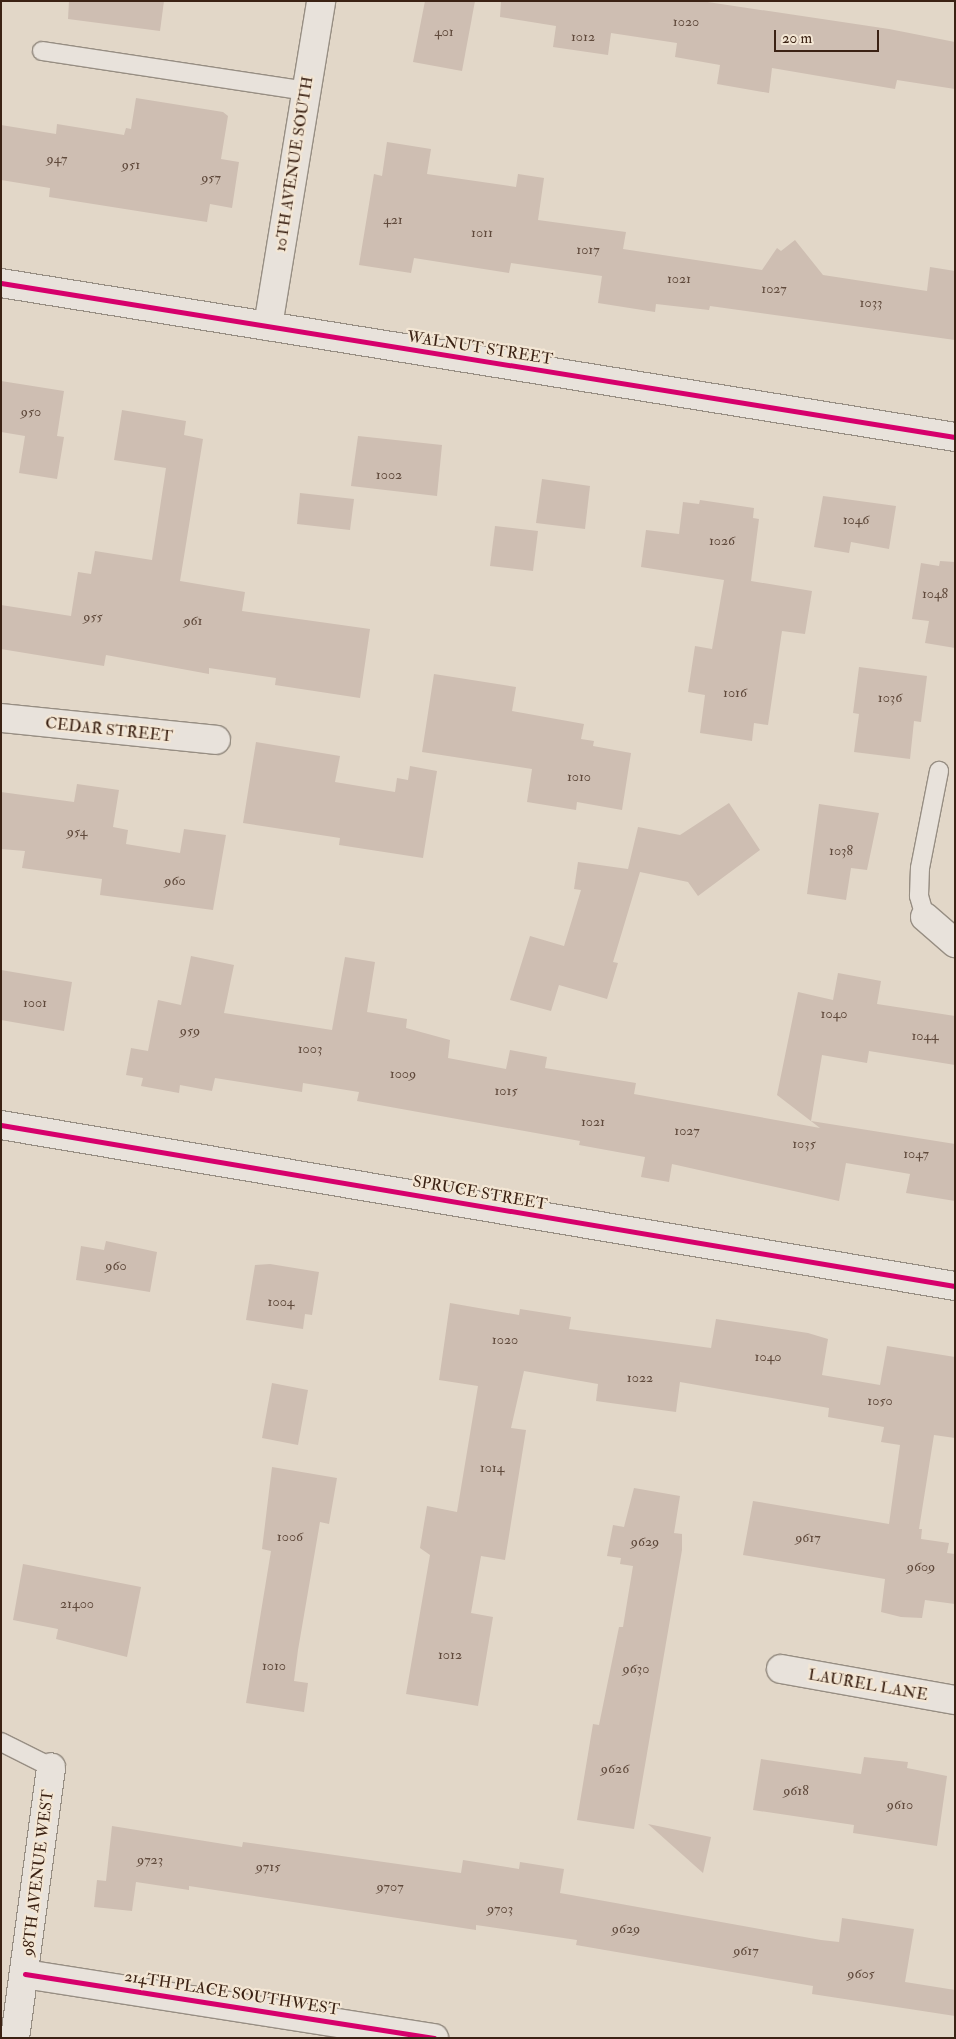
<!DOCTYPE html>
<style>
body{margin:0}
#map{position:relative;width:956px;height:2039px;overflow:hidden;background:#e2d7c8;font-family:"IM FELL Double Pica",serif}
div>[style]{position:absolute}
.building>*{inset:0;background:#cebeb2}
.roads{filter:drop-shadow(1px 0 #978e83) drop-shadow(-1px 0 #978e83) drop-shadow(0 1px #978e83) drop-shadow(0 -1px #978e83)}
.lane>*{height:18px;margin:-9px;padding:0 9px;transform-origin:9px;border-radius:9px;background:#e8e2db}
.street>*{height:28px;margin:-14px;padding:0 14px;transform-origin:14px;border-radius:14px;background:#e8e2db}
.secondary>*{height:28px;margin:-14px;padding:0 14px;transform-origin:14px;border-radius:14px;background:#e8e2db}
.cycleway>*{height:5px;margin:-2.5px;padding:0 2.5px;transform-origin:2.5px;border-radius:2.5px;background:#d6006c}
span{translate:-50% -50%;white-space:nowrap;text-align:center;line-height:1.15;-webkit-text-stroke:4.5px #f3e6d4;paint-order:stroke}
.number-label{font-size:14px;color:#604a3c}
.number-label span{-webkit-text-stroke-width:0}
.street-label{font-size:16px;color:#3b2214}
.frame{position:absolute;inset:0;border:2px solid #3b2214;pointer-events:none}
.scale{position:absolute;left:774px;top:30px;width:105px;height:22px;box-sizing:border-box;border:2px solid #3b2214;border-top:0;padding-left:6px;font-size:15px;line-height:18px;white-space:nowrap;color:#3b2214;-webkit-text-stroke:4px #f3e6d4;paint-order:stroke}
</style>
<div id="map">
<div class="building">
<div style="clip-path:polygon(69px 1px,164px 1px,160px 31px,68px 19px)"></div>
<div style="clip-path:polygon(425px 1px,475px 1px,462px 71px,413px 62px)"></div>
<div style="clip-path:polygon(501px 1px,701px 1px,889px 29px,955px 42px,955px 89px,897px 80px,895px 89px,772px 68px,769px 93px,717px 84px,720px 65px,675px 57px,677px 43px,611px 33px,608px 55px,553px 47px,556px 26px,500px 17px)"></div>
<div style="clip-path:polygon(136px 98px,223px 112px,228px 116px,221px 159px,239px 162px,232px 208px,210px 204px,207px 222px,49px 197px,50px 188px,1px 180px,1px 125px,56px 134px,57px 124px,124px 135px,126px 128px,131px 129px)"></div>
<div style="clip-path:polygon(387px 142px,431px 149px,427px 174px,516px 187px,518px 174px,544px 178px,538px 220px,626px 232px,623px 249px,762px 270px,777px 248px,781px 251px,795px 240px,823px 275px,927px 291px,930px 267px,955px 271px,955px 340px,710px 306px,709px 310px,656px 304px,655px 312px,598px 303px,602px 276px,511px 263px,509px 273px,414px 258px,411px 273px,359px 265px,374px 174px,382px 176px)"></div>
<div style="clip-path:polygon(1px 381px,64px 391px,57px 436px,64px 437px,57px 479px,19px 473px,25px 436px,1px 432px)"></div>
<div style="clip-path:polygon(122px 410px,186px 421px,184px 435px,203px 439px,180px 581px,245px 592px,242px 611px,370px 629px,360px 698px,275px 685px,276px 678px,209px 668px,209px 674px,106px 655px,104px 666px,1px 649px,1px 605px,71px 616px,78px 572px,91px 574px,95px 551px,152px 560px,166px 468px,114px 460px)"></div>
<div style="clip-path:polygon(358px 436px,442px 445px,437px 496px,351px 486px)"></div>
<div style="clip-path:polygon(542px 479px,590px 486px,585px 529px,536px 523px)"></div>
<div style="clip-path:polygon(300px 493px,354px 499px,350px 530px,297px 524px)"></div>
<div style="clip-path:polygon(823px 496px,896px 506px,889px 549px,851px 542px,849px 553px,814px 547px)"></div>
<div style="clip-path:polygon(700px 500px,754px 508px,753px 518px,759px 519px,751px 581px,812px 591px,805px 634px,782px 631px,768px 725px,754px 723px,752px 741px,700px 733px,705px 695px,688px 692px,695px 646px,712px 649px,724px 580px,641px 567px,646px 530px,679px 534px,683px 502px,699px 504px)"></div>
<div style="clip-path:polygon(495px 526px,538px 531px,533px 571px,490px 566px)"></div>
<div style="clip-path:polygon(940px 561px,955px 562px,955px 648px,925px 643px,929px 621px,912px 619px,921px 563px,939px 566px)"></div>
<div style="clip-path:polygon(859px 667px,927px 676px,921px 722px,914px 721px,910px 759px,854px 752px,859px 714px,853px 713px)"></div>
<div style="clip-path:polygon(434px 674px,516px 687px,512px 711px,584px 724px,581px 739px,594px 741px,593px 746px,631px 753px,622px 810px,577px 802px,576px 810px,527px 802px,532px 769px,422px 752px)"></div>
<div style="clip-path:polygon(256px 742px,340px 756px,335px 782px,395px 792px,397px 778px,408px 780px,410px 766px,437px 771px,423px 858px,339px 845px,340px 838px,243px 823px)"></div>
<div style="clip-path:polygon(77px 784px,119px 790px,113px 827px,128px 830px,126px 844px,180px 853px,184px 829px,226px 835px,213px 910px,100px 895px,102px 879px,22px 868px,25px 851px,1px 849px,1px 792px,74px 802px)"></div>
<div style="clip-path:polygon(729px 803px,760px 850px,698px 896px,688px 882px,640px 872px,613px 962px,618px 963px,607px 999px,559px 985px,551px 1011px,510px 1000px,530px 936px,564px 946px,581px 890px,574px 889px,578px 862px,628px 869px,638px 827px,680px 835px)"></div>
<div style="clip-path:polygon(819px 804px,879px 813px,867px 870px,851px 868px,846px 900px,807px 894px)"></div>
<div style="clip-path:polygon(191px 956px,234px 965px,224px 1013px,332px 1030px,345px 957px,375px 962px,367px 1012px,407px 1019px,406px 1028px,450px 1040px,448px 1058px,506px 1069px,510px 1050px,547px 1057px,545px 1068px,636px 1083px,634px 1094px,820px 1128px,777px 1095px,798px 992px,833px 1000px,838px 973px,881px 981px,877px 1004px,955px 1016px,955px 1065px,869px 1051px,867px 1063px,822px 1055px,811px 1121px,955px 1144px,955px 1201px,906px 1193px,910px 1174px,846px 1163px,839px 1201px,672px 1164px,669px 1182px,641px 1177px,645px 1157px,579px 1145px,580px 1141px,357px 1101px,359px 1092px,303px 1083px,302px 1092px,215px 1078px,212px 1091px,180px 1085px,179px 1093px,141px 1086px,143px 1078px,126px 1075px,131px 1048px,148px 1051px,158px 1000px,181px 1005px)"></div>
<div style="clip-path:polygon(1px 970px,72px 982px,64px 1031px,1px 1020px)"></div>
<div style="clip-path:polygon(106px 1241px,157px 1252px,150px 1292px,76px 1280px,81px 1246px,104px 1250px)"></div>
<div style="clip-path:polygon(270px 1264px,319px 1272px,312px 1315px,305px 1314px,303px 1329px,246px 1320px,255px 1265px)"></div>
<div style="clip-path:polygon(450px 1303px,519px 1315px,520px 1309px,571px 1317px,569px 1329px,711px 1348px,716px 1319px,808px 1333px,828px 1339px,822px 1375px,880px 1385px,887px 1346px,955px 1357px,955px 1438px,934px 1435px,919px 1529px,922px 1529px,921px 1539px,949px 1543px,947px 1553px,955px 1554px,955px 1604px,925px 1600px,922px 1618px,901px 1617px,881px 1612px,885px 1579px,743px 1555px,753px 1501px,889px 1524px,900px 1445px,881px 1442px,884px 1427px,828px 1417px,829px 1408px,680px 1382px,676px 1412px,596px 1401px,598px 1384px,524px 1371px,511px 1428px,526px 1430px,505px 1560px,481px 1556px,471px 1613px,493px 1617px,478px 1706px,406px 1694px,430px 1555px,420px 1548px,427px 1506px,457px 1512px,478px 1386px,439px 1380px)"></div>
<div style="clip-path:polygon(272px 1383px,308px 1390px,298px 1445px,262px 1438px)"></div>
<div style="clip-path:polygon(272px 1467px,337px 1478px,329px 1524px,320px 1522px,298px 1650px,294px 1681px,308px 1683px,304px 1712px,246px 1703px,271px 1551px,262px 1549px)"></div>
<div style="clip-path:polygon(634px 1488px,680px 1496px,674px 1533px,682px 1534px,682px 1550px,634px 1829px,577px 1820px,593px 1724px,599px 1725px,619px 1627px,623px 1627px,633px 1566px,620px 1564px,621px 1558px,607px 1556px,613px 1525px,624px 1527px)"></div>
<div style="clip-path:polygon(23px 1564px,141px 1587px,127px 1657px,56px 1639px,58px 1629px,13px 1620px)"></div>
<div style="clip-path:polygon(864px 1757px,908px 1762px,907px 1768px,947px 1776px,937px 1846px,853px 1833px,854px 1825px,753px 1810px,761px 1759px,861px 1774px)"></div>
<div style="clip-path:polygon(648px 1824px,711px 1837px,703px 1873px)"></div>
<div style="clip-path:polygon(112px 1826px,242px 1847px,243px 1842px,461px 1873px,463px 1860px,519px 1869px,520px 1862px,564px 1869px,560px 1893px,821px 1940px,839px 1942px,842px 1918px,914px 1929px,905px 1982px,955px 1990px,955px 2016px,812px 1994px,813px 1986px,576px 1945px,577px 1940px,476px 1925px,476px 1930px,189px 1886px,189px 1890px,136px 1882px,132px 1911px,94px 1907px,97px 1880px,106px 1881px)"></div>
</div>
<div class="roads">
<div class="lane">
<div style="left:42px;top:51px;width:267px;rotate:8.6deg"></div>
<div style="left:925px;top:917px;width:22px;rotate:-106deg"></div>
<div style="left:919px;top:896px;width:28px;rotate:-88deg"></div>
<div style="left:920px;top:868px;width:99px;rotate:-78.9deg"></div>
<div style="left:1px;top:1742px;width:56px;rotate:26.6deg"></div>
</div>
<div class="street">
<div style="left:268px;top:326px;width:329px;rotate:-80.7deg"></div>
<div style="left:1px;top:718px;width:216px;rotate:5.8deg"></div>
<div style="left:925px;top:917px;width:40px;rotate:41deg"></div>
<div style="left:1px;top:1125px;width:967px;rotate:9.58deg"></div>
<div style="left:781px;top:1669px;width:177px;rotate:10.1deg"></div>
<div style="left:25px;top:1974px;width:414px;rotate:8.9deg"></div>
<div style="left:15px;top:2038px;width:273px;rotate:-82.4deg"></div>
</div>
<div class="secondary">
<div style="left:1px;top:283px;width:966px;rotate:9.17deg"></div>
</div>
</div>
<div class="cycleway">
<div style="left:1px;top:283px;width:966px;rotate:9.17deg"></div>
<div style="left:1px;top:1125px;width:967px;rotate:9.58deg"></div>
<div style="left:25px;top:1974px;width:414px;rotate:8.9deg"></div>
</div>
<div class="number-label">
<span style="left:686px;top:22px">1020</span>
<span style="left:444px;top:32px">401</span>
<span style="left:583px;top:37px">1012</span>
<span style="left:57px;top:159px">947</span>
<span style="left:131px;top:165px">951</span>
<span style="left:211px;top:178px">957</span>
<span style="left:393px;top:220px">421</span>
<span style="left:482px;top:233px">1011</span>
<span style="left:588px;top:250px">1017</span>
<span style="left:679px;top:279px">1021</span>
<span style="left:774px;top:289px">1027</span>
<span style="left:871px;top:303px">1033</span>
<span style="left:31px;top:412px">950</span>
<span style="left:389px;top:475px">1002</span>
<span style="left:856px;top:520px">1046</span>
<span style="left:722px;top:541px">1026</span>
<span style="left:935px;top:594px">1048</span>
<span style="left:93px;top:617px">955</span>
<span style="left:193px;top:621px">961</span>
<span style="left:735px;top:693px">1016</span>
<span style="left:890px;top:698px">1036</span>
<span style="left:579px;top:777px">1010</span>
<span style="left:77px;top:832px">954</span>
<span style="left:841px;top:851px">1038</span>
<span style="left:175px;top:881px">960</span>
<span style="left:35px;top:1003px">1001</span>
<span style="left:834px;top:1014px">1040</span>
<span style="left:190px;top:1031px">959</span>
<span style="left:925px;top:1036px">1044</span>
<span style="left:310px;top:1049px">1003</span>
<span style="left:403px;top:1074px">1009</span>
<span style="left:506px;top:1091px">1015</span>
<span style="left:593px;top:1122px">1021</span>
<span style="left:687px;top:1131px">1027</span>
<span style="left:804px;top:1144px">1035</span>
<span style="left:916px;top:1154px">1047</span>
<span style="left:116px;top:1266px">960</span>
<span style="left:281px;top:1302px">1004</span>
<span style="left:505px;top:1340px">1020</span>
<span style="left:768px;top:1357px">1040</span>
<span style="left:640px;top:1378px">1022</span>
<span style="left:880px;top:1401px">1050</span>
<span style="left:492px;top:1468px">1014</span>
<span style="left:290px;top:1537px">1006</span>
<span style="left:808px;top:1538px">9617</span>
<span style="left:645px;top:1542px">9629</span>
<span style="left:921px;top:1567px">9609</span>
<span style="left:77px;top:1604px">21400</span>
<span style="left:450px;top:1655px">1012</span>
<span style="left:274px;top:1666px">1010</span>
<span style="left:636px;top:1669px">9630</span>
<span style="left:615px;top:1769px">9626</span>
<span style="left:796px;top:1791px">9618</span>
<span style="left:900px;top:1805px">9610</span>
<span style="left:150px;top:1860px">9723</span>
<span style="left:268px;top:1867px">9715</span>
<span style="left:390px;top:1887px">9707</span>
<span style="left:500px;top:1909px">9703</span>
<span style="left:626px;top:1929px">9629</span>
<span style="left:746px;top:1951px">9617</span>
<span style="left:861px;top:1974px">9605</span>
</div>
<div class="street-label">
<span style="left:294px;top:164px;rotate:-81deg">10TH AVENUE SOUTH</span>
<span style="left:480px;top:348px;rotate:9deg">WALNUT STREET</span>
<span style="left:109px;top:730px;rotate:6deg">CEDAR STREET</span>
<span style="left:480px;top:1193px;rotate:10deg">SPRUCE STREET</span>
<span style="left:868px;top:1685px;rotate:10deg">LAUREL LANE</span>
<span style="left:38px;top:1873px;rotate:-83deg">98TH AVENUE WEST</span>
<span style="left:232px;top:1993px;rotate:9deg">214TH PLACE SOUTHWEST</span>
</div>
<div class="frame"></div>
<div class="scale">20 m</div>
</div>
